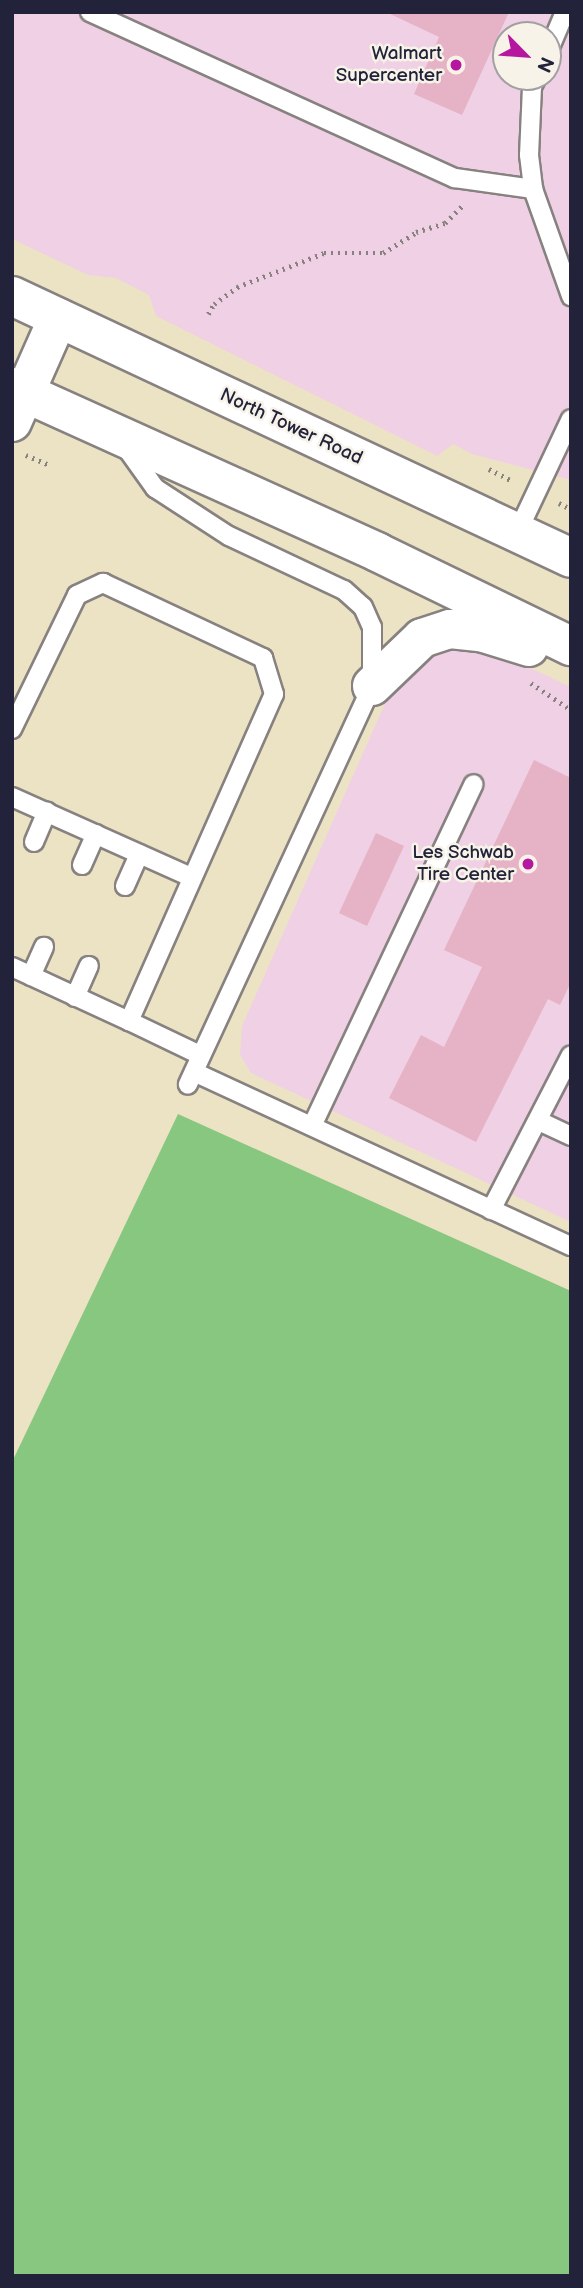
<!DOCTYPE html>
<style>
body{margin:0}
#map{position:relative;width:583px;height:2288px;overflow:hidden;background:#ece3c4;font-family:"Balsamiq Sans",sans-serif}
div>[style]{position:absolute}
.built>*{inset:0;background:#f0d0e4}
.green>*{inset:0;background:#88c77f}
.building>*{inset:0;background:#e6b2c6}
.path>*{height:4.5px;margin-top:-2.25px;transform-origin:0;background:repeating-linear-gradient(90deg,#878280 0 2px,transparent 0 7px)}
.roads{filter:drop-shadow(2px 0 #878280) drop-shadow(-2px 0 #878280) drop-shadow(0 2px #878280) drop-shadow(0 -2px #878280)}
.lane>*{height:18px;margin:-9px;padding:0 9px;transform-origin:9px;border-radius:9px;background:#fff}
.secondary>*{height:38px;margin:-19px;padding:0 19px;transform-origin:19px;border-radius:19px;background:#fff}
.primary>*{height:38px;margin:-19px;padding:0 19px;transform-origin:19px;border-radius:19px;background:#fff}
.dots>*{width:19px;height:19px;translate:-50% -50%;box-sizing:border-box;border:4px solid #f7f3e8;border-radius:50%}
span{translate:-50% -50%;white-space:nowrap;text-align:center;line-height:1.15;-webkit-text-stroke:5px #f7f3e8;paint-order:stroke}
.poi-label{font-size:19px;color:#22223b}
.right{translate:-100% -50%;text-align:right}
.street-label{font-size:19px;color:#22223b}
.frame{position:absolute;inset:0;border:14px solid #22223b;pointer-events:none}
.north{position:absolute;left:492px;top:21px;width:70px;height:70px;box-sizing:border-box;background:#f7f3e8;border:2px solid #a29fa3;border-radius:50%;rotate:115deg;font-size:19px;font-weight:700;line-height:28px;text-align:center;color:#22223b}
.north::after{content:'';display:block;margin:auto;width:24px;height:32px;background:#b5179e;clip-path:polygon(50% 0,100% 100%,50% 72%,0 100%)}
</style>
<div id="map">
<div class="built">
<div style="clip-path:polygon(evenodd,12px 12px,571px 12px,571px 480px,472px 454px,453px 444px,437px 456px,156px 316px,149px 295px,116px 278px,88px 275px,12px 239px,12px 12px,506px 35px,548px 35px,548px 77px,506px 77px,506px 35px)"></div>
<div style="clip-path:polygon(433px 645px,483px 646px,571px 687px,571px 1222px,251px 1073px,240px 1055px,242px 1026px,387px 699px,412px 660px)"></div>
</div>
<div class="green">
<div style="clip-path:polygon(178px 1114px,571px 1291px,571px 2276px,12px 2276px,12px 1462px)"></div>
</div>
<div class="building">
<div style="clip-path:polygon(386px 12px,509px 12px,462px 115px,414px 94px,439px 37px)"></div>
<div style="clip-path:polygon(534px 760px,571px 778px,571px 982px,560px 1005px,548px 999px,476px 1142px,389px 1098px,421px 1035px,444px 1047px,482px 967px,444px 950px)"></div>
<div style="clip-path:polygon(376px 833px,404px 846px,367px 926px,339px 913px)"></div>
</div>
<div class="path">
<div style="left:208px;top:314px;width:12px;rotate:-59deg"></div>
<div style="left:214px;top:304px;width:29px;rotate:-36deg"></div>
<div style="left:237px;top:287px;width:93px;rotate:-21.3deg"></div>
<div style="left:324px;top:253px;width:59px"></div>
<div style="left:383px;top:253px;width:39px;rotate:-32deg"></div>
<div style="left:416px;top:232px;width:30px;rotate:-17deg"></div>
<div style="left:445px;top:223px;width:25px;rotate:-45deg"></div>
<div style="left:26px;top:455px;width:25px;rotate:23deg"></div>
<div style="left:489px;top:469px;width:27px;rotate:27deg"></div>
<div style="left:559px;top:503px;width:13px;rotate:27deg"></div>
<div style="left:531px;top:683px;width:48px;rotate:34deg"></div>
</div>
<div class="roads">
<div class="lane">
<div style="left:90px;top:12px;width:401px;rotate:24.5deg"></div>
<div style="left:455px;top:178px;width:79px;rotate:8deg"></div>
<div style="left:548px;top:52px;width:43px;rotate:-67deg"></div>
<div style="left:537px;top:77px;width:11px;rotate:117deg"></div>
<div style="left:532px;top:87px;width:68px;rotate:92.5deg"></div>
<div style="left:529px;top:155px;width:34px;rotate:83deg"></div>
<div style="left:533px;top:189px;width:114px;rotate:70.4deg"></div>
<div style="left:125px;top:446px;width:52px;rotate:54.5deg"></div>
<div style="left:155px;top:488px;width:88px;rotate:33deg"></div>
<div style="left:229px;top:536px;width:127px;rotate:25.2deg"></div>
<div style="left:344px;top:590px;width:25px;rotate:42deg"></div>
<div style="left:363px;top:607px;width:22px;rotate:66deg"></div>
<div style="left:372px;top:627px;width:59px;rotate:90deg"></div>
<div style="left:372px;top:686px;width:439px;rotate:114.8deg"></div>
<div style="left:517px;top:533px;width:126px;rotate:-64.7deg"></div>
<div style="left:12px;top:729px;width:149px;rotate:-64.1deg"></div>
<div style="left:77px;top:595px;width:29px;rotate:-25deg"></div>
<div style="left:103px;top:583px;width:177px;rotate:25.1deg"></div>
<div style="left:263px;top:658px;width:38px;rotate:73deg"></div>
<div style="left:274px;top:694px;width:358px;rotate:113.9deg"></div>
<div style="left:129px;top:1021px;width:79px;rotate:25.6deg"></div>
<div style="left:12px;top:797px;width:196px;rotate:24.1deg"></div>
<div style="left:34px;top:842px;width:33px;rotate:-67deg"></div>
<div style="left:82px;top:865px;width:34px;rotate:-66deg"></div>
<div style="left:125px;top:886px;width:35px;rotate:-66deg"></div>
<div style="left:12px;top:967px;width:129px;rotate:24.8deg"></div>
<div style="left:31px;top:976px;width:32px;rotate:-66deg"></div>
<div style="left:75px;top:997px;width:34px;rotate:-66deg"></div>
<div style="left:194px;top:1072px;width:415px;rotate:24.8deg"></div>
<div style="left:539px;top:1121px;width:35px;rotate:25deg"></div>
<div style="left:312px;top:1126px;width:378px;rotate:-64.7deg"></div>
<div style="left:491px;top:1210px;width:174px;rotate:-62.7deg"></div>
</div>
<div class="secondary">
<div style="left:12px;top:422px;width:114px;rotate:-66.1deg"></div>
</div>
<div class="primary">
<div style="left:12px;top:296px;width:617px;rotate:25.11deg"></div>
<div style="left:12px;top:387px;width:401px;rotate:24.3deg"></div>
<div style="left:377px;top:552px;width:216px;rotate:25.9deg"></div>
<div style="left:372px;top:686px;width:69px;rotate:-43.8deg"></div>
<div style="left:422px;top:638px;width:29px;rotate:-18deg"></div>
<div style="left:450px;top:629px;width:31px;rotate:6deg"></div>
<div style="left:481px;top:632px;width:50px;rotate:17.4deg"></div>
</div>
</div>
<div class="dots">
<div style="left:456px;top:65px;background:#b5179e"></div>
<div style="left:528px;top:864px;background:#b5179e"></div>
</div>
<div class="poi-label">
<span class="right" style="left:442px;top:65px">Walmart<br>Supercenter</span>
<span class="right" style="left:514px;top:864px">Les Schwab<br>Tire Center</span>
</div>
<div class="street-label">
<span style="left:291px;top:427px;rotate:25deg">North Tower Road</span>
</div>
<div class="frame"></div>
<div class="north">N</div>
</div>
